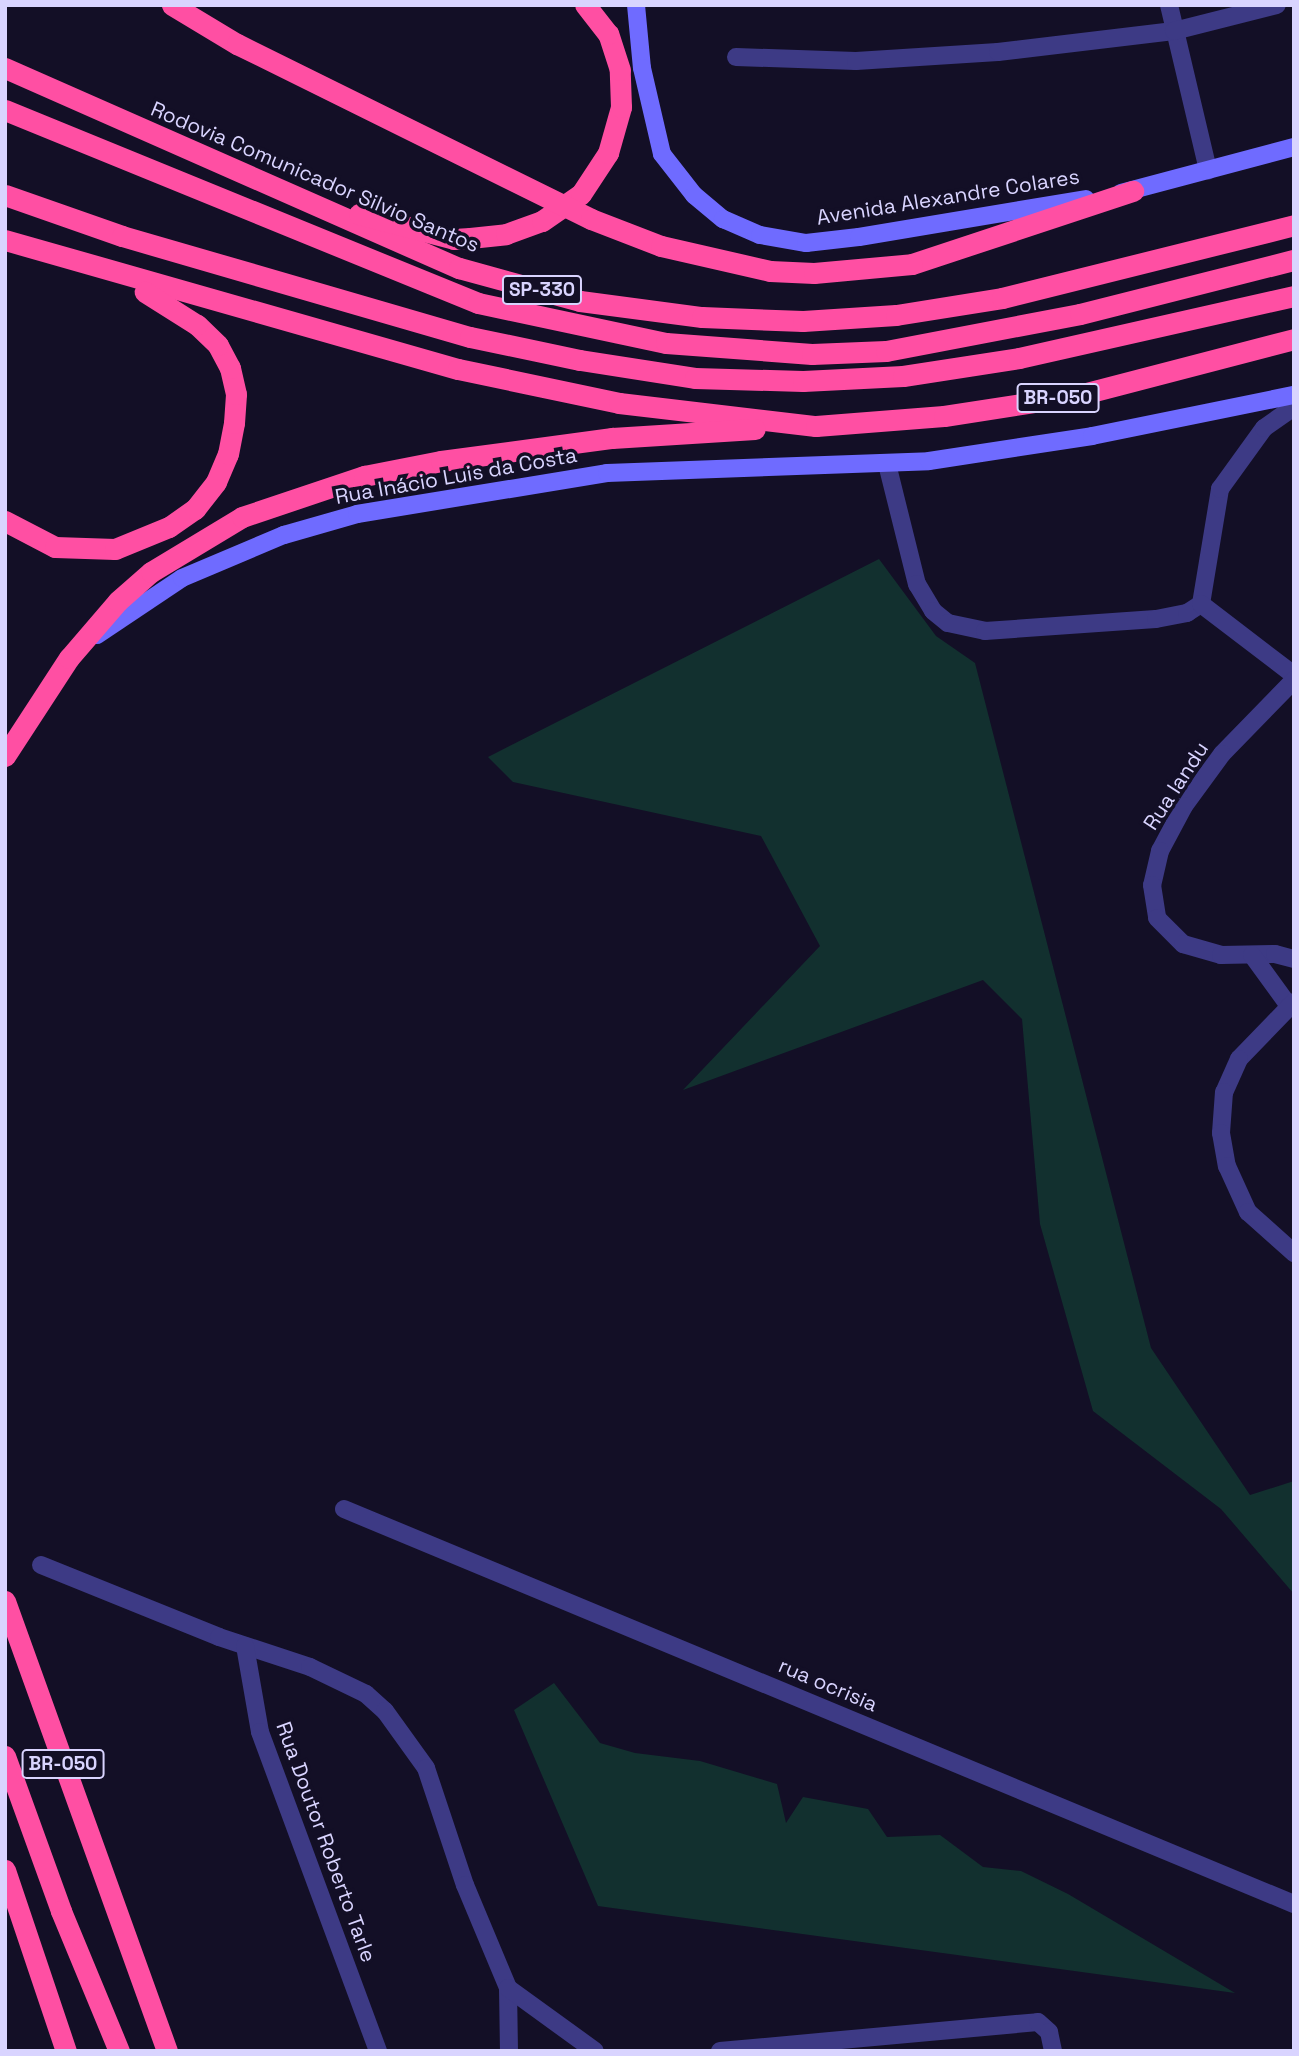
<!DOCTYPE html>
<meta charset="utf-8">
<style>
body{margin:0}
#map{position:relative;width:1299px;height:2056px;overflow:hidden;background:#130f26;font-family:"Space Grotesk",sans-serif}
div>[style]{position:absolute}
.green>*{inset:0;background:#12302f}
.street>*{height:18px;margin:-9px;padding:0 9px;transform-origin:9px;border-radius:9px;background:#3d3a85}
.secondary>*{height:18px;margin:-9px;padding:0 9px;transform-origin:9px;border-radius:9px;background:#6f6bff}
.highway>*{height:21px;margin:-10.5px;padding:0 10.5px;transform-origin:10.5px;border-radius:10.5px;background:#ff4fa3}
.highway-bridge>*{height:21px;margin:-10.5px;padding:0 10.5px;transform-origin:10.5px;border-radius:10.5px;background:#ff4fa3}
span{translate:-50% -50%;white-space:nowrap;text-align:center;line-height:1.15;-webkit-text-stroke:7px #130f26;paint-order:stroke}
.shield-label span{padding:2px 5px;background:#130f26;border:2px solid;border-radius:5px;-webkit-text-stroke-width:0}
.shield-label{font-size:19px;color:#d9d4ff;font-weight:700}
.street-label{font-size:21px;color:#d9d4ff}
.frame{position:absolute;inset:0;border:7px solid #d9d4ff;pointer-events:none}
</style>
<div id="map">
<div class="green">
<div style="clip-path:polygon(879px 559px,936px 636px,975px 663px,1151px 1348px,1250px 1495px,1294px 1481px,1294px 1594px,1221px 1509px,1093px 1411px,1040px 1224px,1022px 1019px,983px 980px,683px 1090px,820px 946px,761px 836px,513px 782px,488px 757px)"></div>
<div style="clip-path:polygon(554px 1683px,600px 1743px,635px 1753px,700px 1761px,777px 1784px,786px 1823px,803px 1797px,868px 1809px,887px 1837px,940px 1835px,983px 1867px,1021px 1871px,1068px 1894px,1235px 1993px,598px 1906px,514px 1710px)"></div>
</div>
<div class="street">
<div style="left:1169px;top:5px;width:170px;rotate:76.7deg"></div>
<div style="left:736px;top:57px;width:120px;rotate:1.9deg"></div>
<div style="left:856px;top:61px;width:142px;rotate:-3.6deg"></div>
<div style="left:998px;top:52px;width:177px;rotate:-6.8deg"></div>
<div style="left:1174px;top:31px;width:106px;rotate:-14.2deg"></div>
<div style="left:887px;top:464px;width:124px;rotate:76deg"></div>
<div style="left:917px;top:584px;width:31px;rotate:59deg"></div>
<div style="left:933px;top:611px;width:19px;rotate:39deg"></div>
<div style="left:948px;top:623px;width:38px;rotate:12deg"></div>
<div style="left:985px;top:631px;width:171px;rotate:-4deg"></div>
<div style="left:1156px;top:619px;width:32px;rotate:-11deg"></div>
<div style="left:1187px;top:613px;width:17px;rotate:-33deg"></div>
<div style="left:1201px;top:604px;width:117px;rotate:-80.6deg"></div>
<div style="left:1220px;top:489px;width:75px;rotate:-54.2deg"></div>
<div style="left:1264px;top:428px;width:37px;rotate:-35deg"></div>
<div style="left:1201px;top:604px;width:117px;rotate:37.4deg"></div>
<div style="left:1294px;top:680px;width:103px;rotate:134.2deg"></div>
<div style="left:1222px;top:754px;width:64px;rotate:126.2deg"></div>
<div style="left:1184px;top:806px;width:51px;rotate:118.1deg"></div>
<div style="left:1160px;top:851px;width:35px;rotate:103deg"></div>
<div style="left:1152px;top:885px;width:33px;rotate:81deg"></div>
<div style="left:1157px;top:918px;width:37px;rotate:45deg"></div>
<div style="left:1183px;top:944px;width:40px;rotate:16deg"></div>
<div style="left:1221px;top:955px;width:54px;rotate:-1.1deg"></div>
<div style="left:1275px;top:954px;width:20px;rotate:15deg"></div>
<div style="left:1252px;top:955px;width:63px;rotate:54deg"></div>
<div style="left:1289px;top:1006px;width:5px"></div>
<div style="left:1294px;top:1002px;width:79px;rotate:134deg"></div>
<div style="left:1239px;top:1059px;width:36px;rotate:114deg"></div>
<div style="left:1224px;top:1092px;width:41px;rotate:94.2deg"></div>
<div style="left:1221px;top:1133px;width:34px;rotate:80deg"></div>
<div style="left:1227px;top:1166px;width:51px;rotate:65.5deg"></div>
<div style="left:1248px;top:1212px;width:62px;rotate:41.7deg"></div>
<div style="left:344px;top:1509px;width:1029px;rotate:22.58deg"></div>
<div style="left:41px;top:1565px;width:192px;rotate:22deg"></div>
<div style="left:219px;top:1637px;width:96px;rotate:18.2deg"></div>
<div style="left:310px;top:1667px;width:62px;rotate:25.7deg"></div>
<div style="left:366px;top:1694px;width:25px;rotate:42deg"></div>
<div style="left:385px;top:1711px;width:70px;rotate:54.3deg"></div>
<div style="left:426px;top:1768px;width:123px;rotate:71.6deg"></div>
<div style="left:465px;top:1885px;width:112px;rotate:67.3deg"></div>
<div style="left:508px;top:1988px;width:63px;rotate:89.1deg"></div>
<div style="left:245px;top:1646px;width:87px;rotate:80.1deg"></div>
<div style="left:260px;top:1732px;width:340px;rotate:69.7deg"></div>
<div style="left:508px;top:1988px;width:107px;rotate:35.9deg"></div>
<div style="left:720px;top:2051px;width:319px;rotate:-5.2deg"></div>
<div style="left:1038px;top:2022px;width:15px;rotate:42deg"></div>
<div style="left:1049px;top:2032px;width:19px;rotate:78deg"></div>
</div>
<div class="secondary">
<div style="left:636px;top:5px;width:63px;rotate:84.6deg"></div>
<div style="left:642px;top:68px;width:88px;rotate:76.9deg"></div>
<div style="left:662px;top:154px;width:52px;rotate:52deg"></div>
<div style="left:694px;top:195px;width:38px;rotate:40deg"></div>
<div style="left:723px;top:219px;width:40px;rotate:23.4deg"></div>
<div style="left:760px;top:235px;width:47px;rotate:9.9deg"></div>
<div style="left:806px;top:243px;width:53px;rotate:-6.5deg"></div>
<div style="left:859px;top:237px;width:230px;rotate:-9.5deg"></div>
<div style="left:1121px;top:193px;width:179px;rotate:-14.9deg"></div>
<div style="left:97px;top:635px;width:102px;rotate:-33.8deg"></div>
<div style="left:182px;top:578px;width:111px;rotate:-22.9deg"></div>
<div style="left:284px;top:535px;width:76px;rotate:-16deg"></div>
<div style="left:357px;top:514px;width:253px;rotate:-9.3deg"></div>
<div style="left:607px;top:473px;width:322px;rotate:-2.1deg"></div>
<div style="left:929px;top:461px;width:165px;rotate:-8.7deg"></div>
<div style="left:1092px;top:436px;width:206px;rotate:-11.5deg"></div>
</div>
<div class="highway">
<div style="left:5px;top:68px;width:496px;rotate:23.8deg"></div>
<div style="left:459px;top:268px;width:125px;rotate:15.3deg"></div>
<div style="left:580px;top:301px;width:123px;rotate:7.5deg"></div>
<div style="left:702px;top:317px;width:101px;rotate:2.3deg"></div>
<div style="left:803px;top:321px;width:93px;rotate:-3.7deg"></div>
<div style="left:896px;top:315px;width:107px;rotate:-9.1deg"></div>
<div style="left:1002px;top:298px;width:301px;rotate:-14deg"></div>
<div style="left:5px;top:110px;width:511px;rotate:22.2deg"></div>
<div style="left:478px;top:303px;width:192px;rotate:12deg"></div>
<div style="left:666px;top:343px;width:146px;rotate:4.3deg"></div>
<div style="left:812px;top:354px;width:74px;rotate:-2.3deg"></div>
<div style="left:886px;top:351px;width:197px;rotate:-10.8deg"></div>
<div style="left:1080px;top:314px;width:221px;rotate:-14.2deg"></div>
<div style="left:5px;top:195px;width:124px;rotate:19.3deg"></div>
<div style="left:122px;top:236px;width:362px;rotate:16.2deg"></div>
<div style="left:470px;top:337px;width:112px;rotate:11.8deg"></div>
<div style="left:580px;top:360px;width:116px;rotate:8.9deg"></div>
<div style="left:695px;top:378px;width:108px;rotate:1.6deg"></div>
<div style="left:803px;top:381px;width:100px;rotate:-2.9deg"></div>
<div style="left:903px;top:376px;width:117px;rotate:-8.8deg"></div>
<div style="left:1019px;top:358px;width:282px;rotate:-12.7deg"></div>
<div style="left:359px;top:214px;width:98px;rotate:14.7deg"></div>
<div style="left:454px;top:239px;width:16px;rotate:-4deg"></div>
<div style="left:470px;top:238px;width:36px;rotate:-6deg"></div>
<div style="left:506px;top:234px;width:38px;rotate:-20deg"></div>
<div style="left:542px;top:221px;width:47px;rotate:-34.7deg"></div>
<div style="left:581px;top:194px;width:49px;rotate:-56.6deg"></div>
<div style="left:608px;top:153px;width:48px;rotate:-74.2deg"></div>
<div style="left:621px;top:107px;width:37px;rotate:-92deg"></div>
<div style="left:620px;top:70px;width:38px;rotate:-108deg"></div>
<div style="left:608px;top:34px;width:37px;rotate:-128deg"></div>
<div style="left:5px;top:240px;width:471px;rotate:15.9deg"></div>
<div style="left:458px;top:369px;width:165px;rotate:11.9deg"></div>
<div style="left:619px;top:403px;width:198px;rotate:6.7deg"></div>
<div style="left:816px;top:426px;width:128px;rotate:-4.5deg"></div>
<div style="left:944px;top:416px;width:137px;rotate:-8.8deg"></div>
<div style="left:1079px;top:395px;width:222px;rotate:-14.6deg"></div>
<div style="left:912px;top:264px;width:233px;rotate:-18.3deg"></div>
<div style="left:5px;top:521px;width:56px;rotate:27.5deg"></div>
<div style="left:55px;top:547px;width:60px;rotate:1.9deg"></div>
<div style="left:115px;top:549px;width:58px;rotate:-22.2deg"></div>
<div style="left:169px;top:527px;width:32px;rotate:-35deg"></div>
<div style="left:195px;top:509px;width:34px;rotate:-52deg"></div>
<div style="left:216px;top:482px;width:30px;rotate:-67deg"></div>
<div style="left:228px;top:454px;width:32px;rotate:-79deg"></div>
<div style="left:234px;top:423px;width:29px;rotate:-86deg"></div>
<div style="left:236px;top:394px;width:27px;rotate:-103deg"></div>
<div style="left:230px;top:368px;width:26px;rotate:-118deg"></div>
<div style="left:218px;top:345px;width:29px;rotate:-136deg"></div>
<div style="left:197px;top:325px;width:62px;rotate:-147.6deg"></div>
<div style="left:5px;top:756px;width:117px;rotate:-56.9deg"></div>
<div style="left:69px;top:658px;width:75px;rotate:-49.3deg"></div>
<div style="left:118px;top:601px;width:44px;rotate:-41.3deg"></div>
<div style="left:151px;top:572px;width:106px;rotate:-31.1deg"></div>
<div style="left:242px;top:517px;width:129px;rotate:-18.6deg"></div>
<div style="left:364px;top:476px;width:78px;rotate:-11deg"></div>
<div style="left:441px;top:461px;width:173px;rotate:-7.7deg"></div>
<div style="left:612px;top:438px;width:143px;rotate:-3.6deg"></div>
<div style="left:5px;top:1601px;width:478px;rotate:70.2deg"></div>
<div style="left:5px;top:1756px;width:165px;rotate:70.1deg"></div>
<div style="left:61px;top:1911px;width:152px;rotate:67.5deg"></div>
<div style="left:5px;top:1870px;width:191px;rotate:71.4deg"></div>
</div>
<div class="highway-bridge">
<div style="left:172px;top:5px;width:76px;rotate:31deg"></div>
<div style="left:237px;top:44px;width:395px;rotate:26.3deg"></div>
<div style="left:591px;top:219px;width:75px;rotate:21.1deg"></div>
<div style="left:661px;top:246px;width:112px;rotate:12.9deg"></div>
<div style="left:770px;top:271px;width:44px;rotate:2.6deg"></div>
<div style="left:814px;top:273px;width:98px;rotate:-5.2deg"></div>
</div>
<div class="shield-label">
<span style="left:542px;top:290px">SP-330</span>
<span style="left:1058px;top:398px">BR-050</span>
<span style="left:63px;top:1764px">BR-050</span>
</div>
<div class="street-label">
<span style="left:315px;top:177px;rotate:23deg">Rodovia Comunicador Silvio Santos</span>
<span style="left:948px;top:197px;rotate:-9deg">Avenida Alexandre Colares</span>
<span style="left:456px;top:476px;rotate:-10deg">Rua Inácio Luis da Costa</span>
<span style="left:1176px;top:786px;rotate:-57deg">Rua Iandu</span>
<span style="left:828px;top:1685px;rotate:23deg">rua ocrisia</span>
<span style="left:326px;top:1842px;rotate:70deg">Rua Doutor Roberto Tarle</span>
</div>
<div class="frame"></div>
</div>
